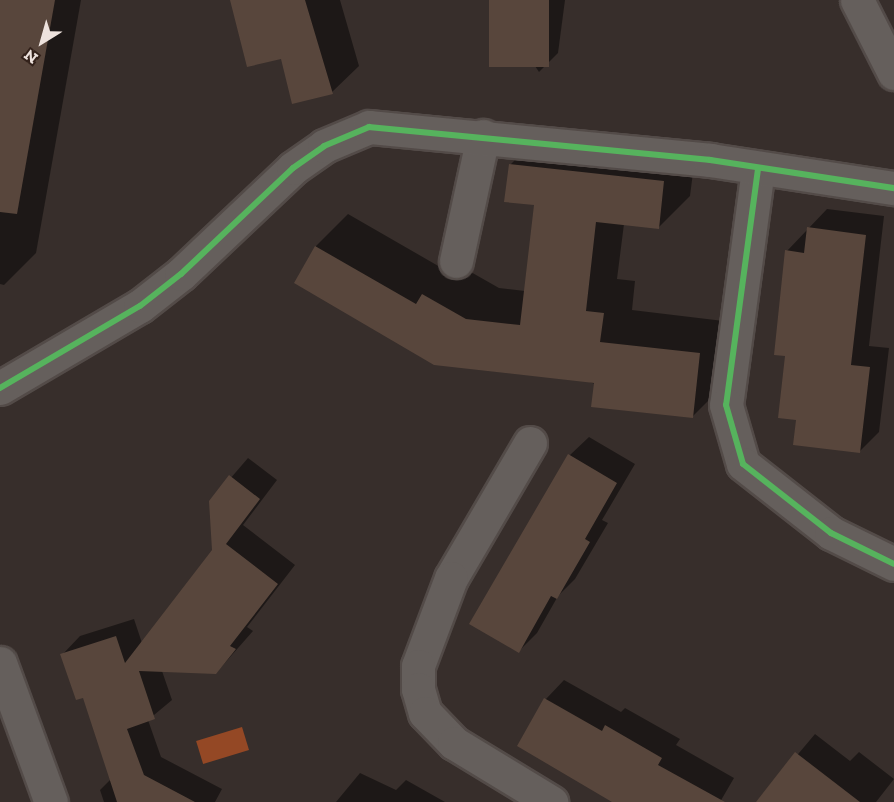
<!DOCTYPE html>
<style>
body{margin:0}
#map{position:relative;width:894px;height:802px;overflow:hidden;background:#372e2b;font-family:"Zilla Slab",serif}
div>[style]{position:absolute}
.water>*{inset:0;background:#944825;transform-origin:0 0}
.shadow>*{inset:0;background:#0007}
.building>*{inset:0;background:#58463c;transform-origin:0 0}
.roads{filter:drop-shadow(2px 0 #534b48) drop-shadow(-2px 0 #534b48) drop-shadow(0 2px #534b48) drop-shadow(0 -2px #534b48)}
.minor>*{height:33px;margin:-16.5px;padding:0 16.5px;transform-origin:16.5px;border-radius:16.5px;background:#655f5c}
.cycleway>*{height:6px;margin:-3px;padding:0 3px;transform-origin:3px;border-radius:3px;background:#56b35d}
span{translate:-50% -50%;white-space:nowrap;text-align:center;line-height:1.15;-webkit-text-stroke:6px #33221b;paint-order:stroke}
.north{position:absolute;left:12px;top:12px;width:60px;height:60px;-webkit-text-stroke:4px #33221b;paint-order:stroke;rotate:217deg;font-size:16px;font-weight:700;line-height:24px;text-align:center;color:#ede2dd}
.north::after{content:'';display:block;margin:auto;width:21px;height:27px;background:#ede2dd;clip-path:polygon(50% 0,100% 100%,50% 72%,0 100%)}
</style>
<div id="map">
<div class="water">
<div style="left:242px;top:727px;width:24px;height:48px;rotate:73deg"></div>
</div>
<div class="shadow">
<div style="clip-path:polygon(0 0,81px 0,36px 253px,4px 285px,0 284px)"></div>
<div style="clip-path:polygon(231px 0,340px 0,359px 66px,332px 92px,293px 102px,282px 57px)"></div>
<div style="clip-path:polygon(491px 0,565px 0,558px 53px,539px 72px)"></div>
<div style="clip-path:polygon(542px 133px,696px 149px,690px 196px,658px 228px,624px 224px,617px 279px,635px 281px,632px 310px,732px 322px,724px 385px,692px 417px,296px 282px,316px 246px,348px 214px,447px 271px,455px 263px,499px 288px,525px 291px,535px 204px,510px 165px)"></div>
<div style="clip-path:polygon(827px 209px,884px 216px,869px 346px,889px 348px,879px 432px,860px 451px,798px 419px,786px 355px,787px 251px)"></div>
<div style="clip-path:polygon(589px 437px,635px 464px,602px 520px,608px 523px,575px 579px,558px 596px,537px 633px,518px 652px,570px 455px)"></div>
<div style="clip-path:polygon(248px 458px,277px 480px,243px 525px,295px 565px,247px 627px,253px 631px,216px 673px,162px 671px,172px 700px,148px 720px,161px 757px,222px 789px,215px 802px,104px 802px,100px 790px,111px 779px,84px 696px,62px 655px,80px 636px,134px 619px,142px 643px,213px 550px,211px 501px)"></div>
<div style="clip-path:polygon(564px 680px,621px 712px,625px 708px,680px 739px,676px 745px,734px 778px,720px 802px,614px 802px,519px 746px,546px 699px)"></div>
<div style="clip-path:polygon(815px 734px,850px 761px,859px 752px,894px 779px,876px 802px,781px 802px,767px 791px)"></div>
<div style="clip-path:polygon(360px 773px,396px 790px,406px 780px,445px 802px,336px 802px)"></div>
</div>
<div class="building">
<div style="clip-path:polygon(0 0,55px 0,17px 214px,0 212px)"></div>
<div style="clip-path:polygon(230px 0,305px 0,333px 94px,292px 104px,281px 59px,247px 67px)"></div>
<div style="left:489px;top:0;width:60px;height:67px"></div>
<div style="clip-path:polygon(509px 164px,664px 181px,659px 229px,596px 222px,586px 311px,604px 313px,600px 342px,700px 353px,693px 418px,591px 407px,594px 383px,434px 365px,294px 283px,315px 246px,416px 304px,422px 294px,466px 319px,520px 325px,534px 205px,504px 202px)"></div>
<div style="clip-path:polygon(807px 227px,866px 235px,851px 365px,870px 367px,860px 453px,793px 445px,796px 420px,778px 418px,785px 356px,774px 355px,785px 250px,804px 253px)"></div>
<div style="clip-path:polygon(568px 454px,617px 483px,585px 539px,590px 542px,557px 599px,551px 596px,519px 653px,469px 624px)"></div>
<div style="clip-path:polygon(229px 475px,260px 499px,226px 544px,278px 584px,230px 646px,236px 649px,216px 674px,139px 671px,155px 719px,127px 729px,144px 775px,195px 802px,117px 802px,83px 698px,76px 700px,60px 654px,116px 636px,125px 663px,212px 550px,209px 501px)"></div>
<div style="clip-path:polygon(544px 698px,602px 731px,605px 725px,662px 758px,658px 765px,725px 802px,612px 802px,517px 746px)"></div>
<div style="clip-path:polygon(795px 752px,860px 802px,756px 802px)"></div>
</div>
<div class="roads">
<div class="minor">
<div style="left:857px;top:0;width:82px;rotate:63.1deg"></div>
<div style="left:758px;top:169px;width:238px;rotate:97.7deg"></div>
<div style="left:726px;top:405px;width:61px;rotate:73.9deg"></div>
<div style="left:743px;top:464px;width:112px;rotate:38.1deg"></div>
<div style="left:831px;top:533px;width:70px;rotate:26.2deg"></div>
<div style="left:456px;top:261px;width:128px;rotate:-77.8deg"></div>
<div style="left:0;top:388px;width:162px;rotate:-30.4deg"></div>
<div style="left:140px;top:306px;width:52px;rotate:-38deg"></div>
<div style="left:181px;top:274px;width:154px;rotate:-43.4deg"></div>
<div style="left:293px;top:168px;width:38px;rotate:-35deg"></div>
<div style="left:324px;top:146px;width:49px;rotate:-22.9deg"></div>
<div style="left:369px;top:127px;width:343px;rotate:5.5deg"></div>
<div style="left:710px;top:160px;width:186px;rotate:8.7deg"></div>
<div style="left:530px;top:443px;width:156px;rotate:120.3deg"></div>
<div style="left:451px;top:578px;width:94px;rotate:110.6deg"></div>
<div style="left:418px;top:666px;width:23px;rotate:90deg"></div>
<div style="left:418px;top:689px;width:25px;rotate:74deg"></div>
<div style="left:425px;top:713px;width:42px;rotate:46deg"></div>
<div style="left:454px;top:743px;width:114px;rotate:31.3deg"></div>
<div style="left:0;top:663px;width:148px;rotate:69.9deg"></div>
</div>
</div>
<div class="cycleway">
<div style="left:758px;top:169px;width:238px;rotate:97.7deg"></div>
<div style="left:726px;top:405px;width:61px;rotate:73.9deg"></div>
<div style="left:743px;top:464px;width:112px;rotate:38.1deg"></div>
<div style="left:831px;top:533px;width:70px;rotate:26.2deg"></div>
<div style="left:0;top:388px;width:162px;rotate:-30.4deg"></div>
<div style="left:140px;top:306px;width:52px;rotate:-38deg"></div>
<div style="left:181px;top:274px;width:154px;rotate:-43.4deg"></div>
<div style="left:293px;top:168px;width:38px;rotate:-35deg"></div>
<div style="left:324px;top:146px;width:49px;rotate:-22.9deg"></div>
<div style="left:369px;top:127px;width:343px;rotate:5.5deg"></div>
<div style="left:710px;top:160px;width:186px;rotate:8.7deg"></div>
</div>
<div class="north">N</div>
</div>
